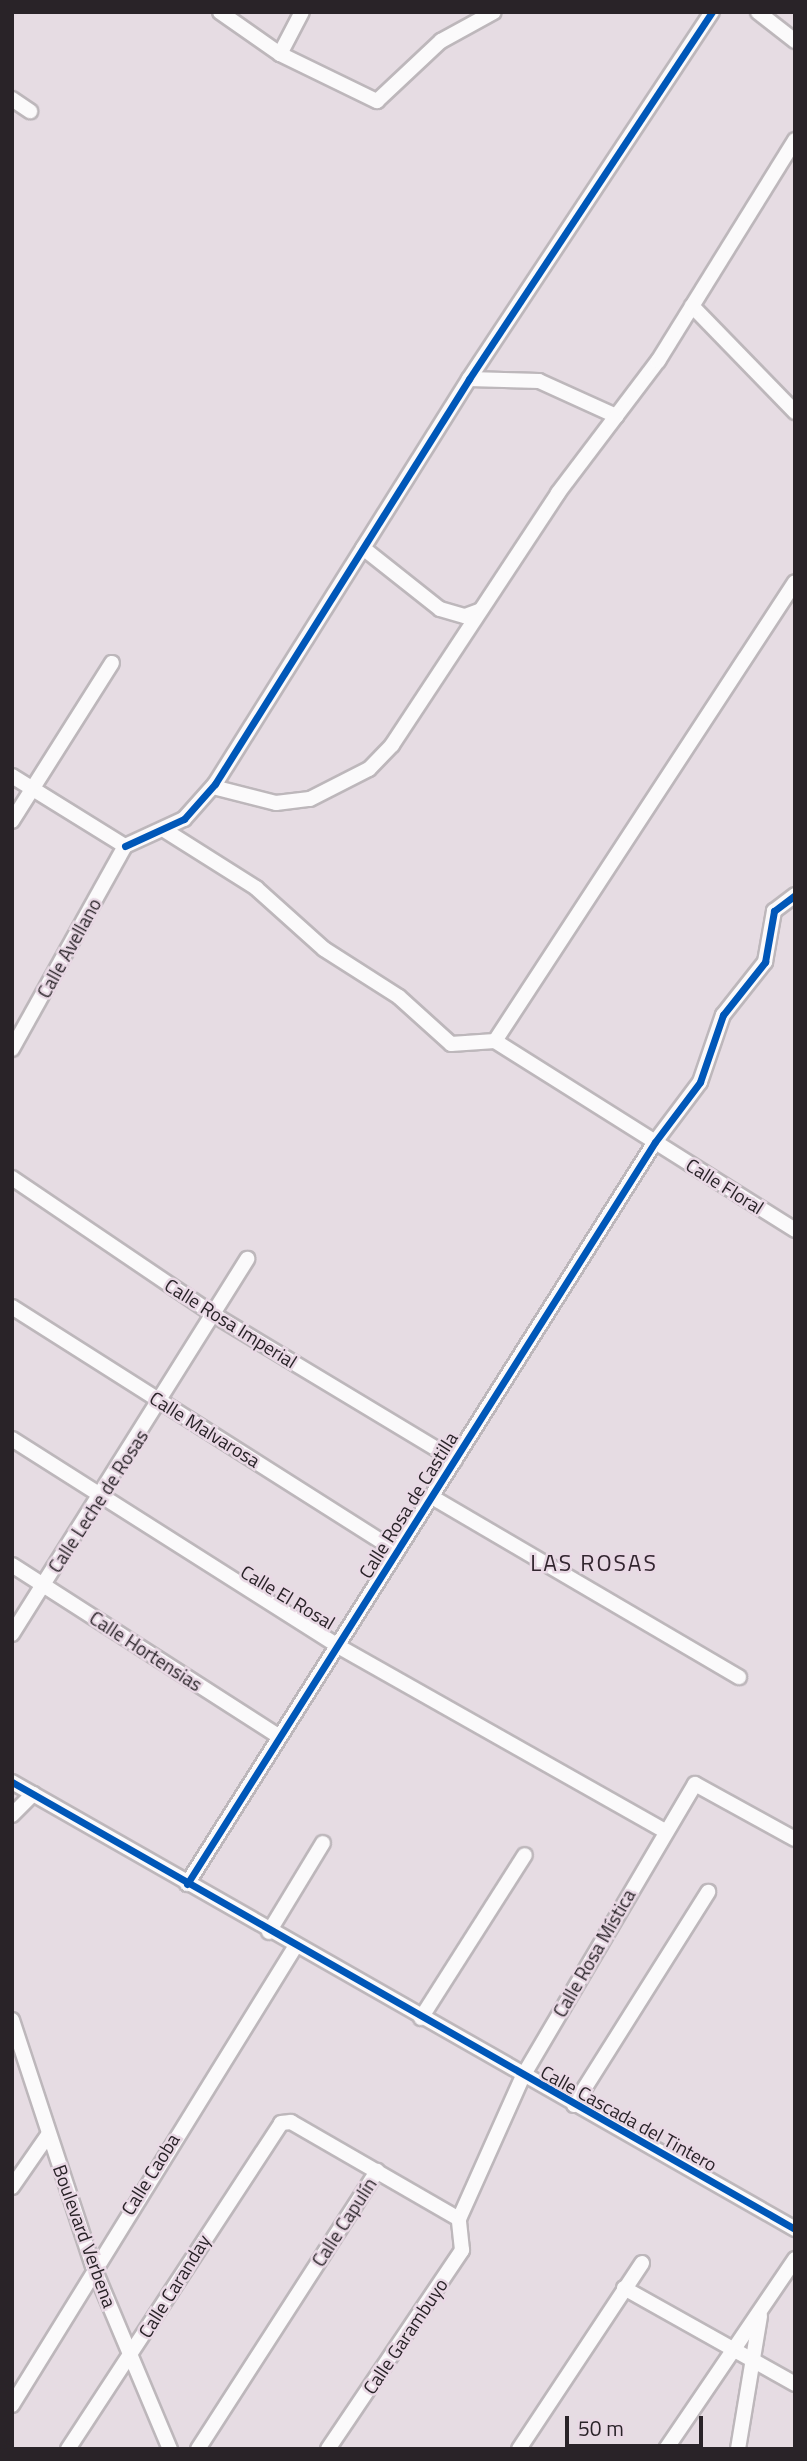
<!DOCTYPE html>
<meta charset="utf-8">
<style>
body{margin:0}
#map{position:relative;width:807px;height:2461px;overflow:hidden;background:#e6dce3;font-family:"Titillium Web",sans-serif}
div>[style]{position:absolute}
.roads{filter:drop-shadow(2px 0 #bdb7bb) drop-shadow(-2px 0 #bdb7bb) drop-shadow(0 2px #bdb7bb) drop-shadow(0 -2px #bdb7bb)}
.minor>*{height:14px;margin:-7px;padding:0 7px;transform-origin:7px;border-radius:7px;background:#fbfafb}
.cycleway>*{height:7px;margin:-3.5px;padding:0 3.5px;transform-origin:3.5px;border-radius:3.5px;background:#0057b8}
span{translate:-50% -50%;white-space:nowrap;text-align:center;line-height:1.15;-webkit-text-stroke:5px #e9d9e5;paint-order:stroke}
.street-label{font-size:19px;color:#292328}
.quarter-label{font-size:23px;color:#32262f;letter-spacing:2px}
.frame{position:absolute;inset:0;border:14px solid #292328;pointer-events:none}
.scale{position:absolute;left:565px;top:2416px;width:138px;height:32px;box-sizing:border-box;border:4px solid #292328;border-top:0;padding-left:9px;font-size:21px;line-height:24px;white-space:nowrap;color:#292328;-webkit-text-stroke:5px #e9d9e5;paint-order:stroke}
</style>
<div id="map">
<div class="roads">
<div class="minor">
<div style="left:220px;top:12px;width:73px;rotate:35deg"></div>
<div style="left:280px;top:54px;width:108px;rotate:25.9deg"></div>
<div style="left:377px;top:101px;width:88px;rotate:-43.2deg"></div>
<div style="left:441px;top:41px;width:60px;rotate:-28.7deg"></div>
<div style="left:758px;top:12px;width:47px;rotate:38.1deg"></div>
<div style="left:280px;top:54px;width:47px;rotate:-62.4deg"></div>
<div style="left:12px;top:99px;width:22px;rotate:34deg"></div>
<div style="left:692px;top:306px;width:148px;rotate:45.8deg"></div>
<div style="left:469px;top:379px;width:70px;rotate:1.6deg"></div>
<div style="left:539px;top:381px;width:85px;rotate:24.4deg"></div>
<div style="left:363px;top:548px;width:98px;rotate:38.4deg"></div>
<div style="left:440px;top:609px;width:26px;rotate:16deg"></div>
<div style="left:465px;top:616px;width:15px;rotate:-20deg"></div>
<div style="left:12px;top:776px;width:133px;rotate:31.8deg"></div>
<div style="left:213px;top:787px;width:65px;rotate:14.3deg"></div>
<div style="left:276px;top:803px;width:34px;rotate:-7deg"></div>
<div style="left:310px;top:799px;width:66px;rotate:-27deg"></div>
<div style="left:369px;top:769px;width:33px;rotate:-46deg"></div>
<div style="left:392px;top:745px;width:302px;rotate:-56.6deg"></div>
<div style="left:558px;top:493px;width:166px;rotate:-52.9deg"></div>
<div style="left:658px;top:361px;width:260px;rotate:-58.2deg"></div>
<div style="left:12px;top:821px;width:187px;rotate:-57.7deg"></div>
<div style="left:166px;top:831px;width:107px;rotate:32.3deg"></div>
<div style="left:256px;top:888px;width:91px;rotate:41.9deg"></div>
<div style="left:324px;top:949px;width:89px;rotate:32.6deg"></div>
<div style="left:399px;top:997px;width:70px;rotate:42.1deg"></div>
<div style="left:451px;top:1044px;width:44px;rotate:-3.9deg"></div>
<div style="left:495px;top:1041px;width:355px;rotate:32.2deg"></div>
<div style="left:125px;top:846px;width:65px;rotate:-24.6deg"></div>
<div style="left:184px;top:819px;width:47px;rotate:-48.5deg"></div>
<div style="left:215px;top:784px;width:478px;rotate:-57.9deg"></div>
<div style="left:469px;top:379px;width:440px;rotate:-56.5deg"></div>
<div style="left:495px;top:1041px;width:548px;rotate:-56.83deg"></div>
<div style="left:12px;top:1049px;width:232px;rotate:-60.9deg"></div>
<div style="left:12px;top:1178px;width:246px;rotate:34.1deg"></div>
<div style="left:216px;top:1316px;width:279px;rotate:31.1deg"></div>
<div style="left:12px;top:1307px;width:456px;rotate:32.4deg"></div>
<div style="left:12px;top:1439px;width:386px;rotate:32.4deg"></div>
<div style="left:338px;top:1646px;width:376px;rotate:29.5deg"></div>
<div style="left:432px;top:1497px;width:356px;rotate:30.4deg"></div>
<div style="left:12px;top:1565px;width:318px;rotate:32.7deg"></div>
<div style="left:12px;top:1634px;width:443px;rotate:-57.9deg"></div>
<div style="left:12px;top:1782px;width:902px;rotate:29.72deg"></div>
<div style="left:12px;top:1815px;width:30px;rotate:-45deg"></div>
<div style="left:187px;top:1884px;width:877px;rotate:-57.76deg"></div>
<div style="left:655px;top:1142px;width:75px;rotate:-53.1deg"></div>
<div style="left:700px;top:1082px;width:71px;rotate:-71.1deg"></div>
<div style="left:723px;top:1015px;width:68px;rotate:-51.6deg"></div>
<div style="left:765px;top:962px;width:52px;rotate:-80deg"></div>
<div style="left:774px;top:911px;width:26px;rotate:-37deg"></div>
<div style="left:269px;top:1932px;width:104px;rotate:-58.8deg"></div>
<div style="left:421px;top:2018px;width:193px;rotate:-57.5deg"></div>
<div style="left:12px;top:2020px;width:259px;rotate:71.8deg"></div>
<div style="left:93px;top:2266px;width:199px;rotate:67.2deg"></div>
<div style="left:574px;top:2105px;width:252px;rotate:-57.8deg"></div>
<div style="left:12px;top:2187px;width:63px;rotate:-55.3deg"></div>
<div style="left:459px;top:2219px;width:157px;rotate:-65.9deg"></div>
<div style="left:523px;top:2076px;width:339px;rotate:-59.5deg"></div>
<div style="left:695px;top:1784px;width:114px;rotate:28.8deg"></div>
<div style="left:624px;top:2288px;width:196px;rotate:29.3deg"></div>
<div style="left:12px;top:2405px;width:538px;rotate:-58.29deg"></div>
<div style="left:68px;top:2449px;width:389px;rotate:-56.8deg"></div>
<div style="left:281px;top:2123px;width:10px;rotate:-6deg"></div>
<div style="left:291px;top:2122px;width:194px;rotate:30deg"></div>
<div style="left:198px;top:2449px;width:331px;rotate:-57.2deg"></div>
<div style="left:328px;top:2449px;width:240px;rotate:-56deg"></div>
<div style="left:462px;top:2250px;width:31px;rotate:-96deg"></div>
<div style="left:519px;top:2449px;width:223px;rotate:-56.5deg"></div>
<div style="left:666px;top:2449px;width:230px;rotate:-55.8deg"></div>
<div style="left:738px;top:2449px;width:135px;rotate:-80.6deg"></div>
</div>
</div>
<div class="cycleway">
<div style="left:125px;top:846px;width:65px;rotate:-24.6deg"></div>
<div style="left:184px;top:819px;width:47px;rotate:-48.5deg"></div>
<div style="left:215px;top:784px;width:478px;rotate:-57.9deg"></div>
<div style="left:469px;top:379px;width:440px;rotate:-56.5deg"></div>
<div style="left:12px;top:1782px;width:902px;rotate:29.72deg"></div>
<div style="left:187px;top:1884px;width:877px;rotate:-57.76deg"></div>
<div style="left:655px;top:1142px;width:75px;rotate:-53.1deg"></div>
<div style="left:700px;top:1082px;width:71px;rotate:-71.1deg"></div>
<div style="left:723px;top:1015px;width:68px;rotate:-51.6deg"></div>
<div style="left:765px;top:962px;width:52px;rotate:-80deg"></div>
<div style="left:774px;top:911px;width:26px;rotate:-37deg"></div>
</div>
<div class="street-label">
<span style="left:69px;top:948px;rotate:-61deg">Calle Avellano</span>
<span style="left:725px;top:1186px;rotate:32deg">Calle Floral</span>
<span style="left:231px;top:1323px;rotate:32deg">Calle Rosa Imperial</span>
<span style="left:205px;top:1429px;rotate:32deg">Calle Malvarosa</span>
<span style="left:98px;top:1501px;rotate:-57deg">Calle Leche de Rosas</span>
<span style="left:408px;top:1505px;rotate:-58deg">Calle Rosa de Castilla</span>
<span style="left:288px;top:1597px;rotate:31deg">Calle El Rosal</span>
<span style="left:146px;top:1651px;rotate:33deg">Calle Hortensias</span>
<span style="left:594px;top:1953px;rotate:-60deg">Calle Rosa Mística</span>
<span style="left:629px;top:2118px;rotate:29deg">Calle Cascada del Tintero</span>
<span style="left:150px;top:2174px;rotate:-58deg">Calle Caoba</span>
<span style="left:344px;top:2222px;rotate:-57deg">Calle Capulín</span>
<span style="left:85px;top:2236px;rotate:70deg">Boulevard Verbena</span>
<span style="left:174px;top:2286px;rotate:-58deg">Calle Caranday</span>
<span style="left:405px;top:2336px;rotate:-56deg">Calle Garambuyo</span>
</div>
<div class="quarter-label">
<span style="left:594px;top:1563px">LAS ROSAS</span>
</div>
<div class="frame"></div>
<div class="scale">50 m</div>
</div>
